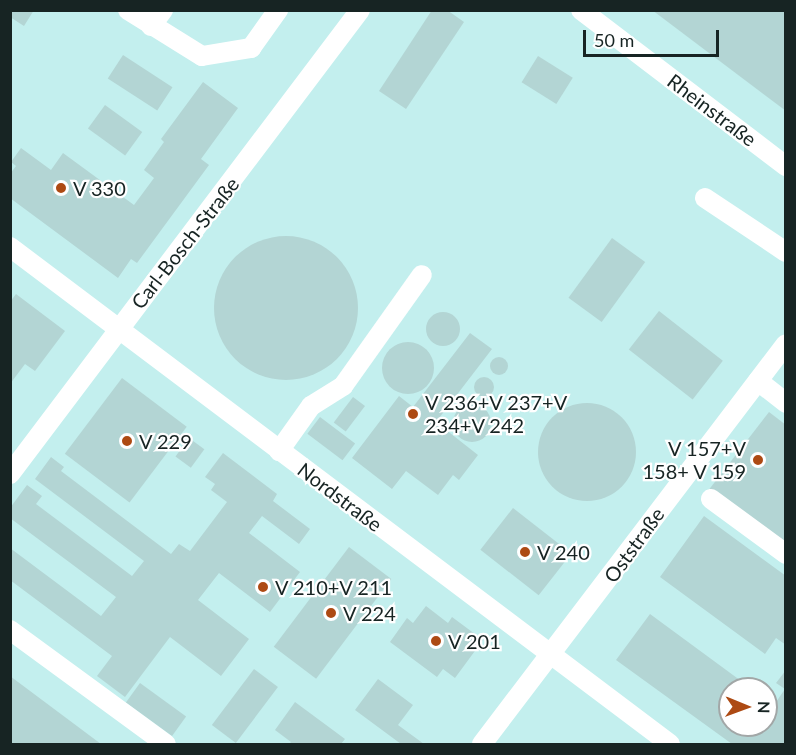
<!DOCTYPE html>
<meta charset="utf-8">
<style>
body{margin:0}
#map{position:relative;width:796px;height:755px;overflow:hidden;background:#d7f9f8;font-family:Lato,sans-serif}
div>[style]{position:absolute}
.built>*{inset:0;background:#c3efee}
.building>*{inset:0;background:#b3d5d4;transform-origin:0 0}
.round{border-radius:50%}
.minor>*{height:20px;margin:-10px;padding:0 10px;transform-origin:10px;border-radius:10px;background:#fff}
.dots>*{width:16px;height:16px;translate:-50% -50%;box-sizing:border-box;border:3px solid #fff;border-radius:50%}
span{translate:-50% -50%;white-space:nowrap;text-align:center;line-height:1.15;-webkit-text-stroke:4.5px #fff;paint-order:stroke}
.street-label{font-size:20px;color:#172423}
.poi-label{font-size:20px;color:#172423}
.left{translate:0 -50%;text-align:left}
.right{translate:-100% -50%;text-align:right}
.frame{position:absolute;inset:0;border:12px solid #172423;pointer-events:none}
.north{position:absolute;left:718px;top:677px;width:60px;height:60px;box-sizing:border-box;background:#fff;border:2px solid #a2a7a7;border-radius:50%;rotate:91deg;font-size:16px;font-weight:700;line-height:24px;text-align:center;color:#172423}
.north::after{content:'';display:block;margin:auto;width:21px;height:27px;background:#ad4a13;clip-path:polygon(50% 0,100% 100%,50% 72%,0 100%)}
.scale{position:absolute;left:583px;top:30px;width:136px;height:27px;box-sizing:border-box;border:3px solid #172423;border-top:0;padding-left:8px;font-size:18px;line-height:21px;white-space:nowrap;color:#172423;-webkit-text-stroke:4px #fff;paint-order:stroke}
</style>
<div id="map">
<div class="built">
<div style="clip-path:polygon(evenodd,10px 11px,785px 11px,785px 744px,11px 744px,10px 11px,730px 689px,766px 689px,766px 725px,730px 725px,730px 689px)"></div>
</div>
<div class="building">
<div style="clip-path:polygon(10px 10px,34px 10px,24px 26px,10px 17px)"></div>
<div style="clip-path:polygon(432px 10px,447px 10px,464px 22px,406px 109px,379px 91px)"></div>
<div style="clip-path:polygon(652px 10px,786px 10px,786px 111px)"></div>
<div style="left:123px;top:55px;width:59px;height:28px;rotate:33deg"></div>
<div style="left:538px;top:56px;width:41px;height:31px;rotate:32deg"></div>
<div style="clip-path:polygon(203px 82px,238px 108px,201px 159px,209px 165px,137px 263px,131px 259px,118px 278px,10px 198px,10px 174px,16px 166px,11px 162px,21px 148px,51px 170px,63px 153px,134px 205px,154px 178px,144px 170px,164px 142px,161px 139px)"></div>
<div style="left:105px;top:105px;width:46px;height:29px;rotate:36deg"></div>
<div class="round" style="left:214px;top:236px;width:144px;height:144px"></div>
<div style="left:612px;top:238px;width:41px;height:74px;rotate:36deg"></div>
<div style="clip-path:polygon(16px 294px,65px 331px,35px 371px,25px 364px,10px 384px,10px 302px)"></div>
<div style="left:659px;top:311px;width:81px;height:49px;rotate:38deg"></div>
<div class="round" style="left:426px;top:312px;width:34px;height:34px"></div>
<div style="clip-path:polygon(470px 333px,492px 349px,436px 422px,478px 455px,459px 480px,453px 475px,438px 495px,406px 471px,392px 489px,352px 458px,399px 396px,413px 407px)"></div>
<div class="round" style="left:382px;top:342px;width:52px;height:52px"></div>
<div class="round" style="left:490px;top:357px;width:18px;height:18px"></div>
<div class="round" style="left:474px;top:377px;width:20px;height:20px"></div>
<div style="left:122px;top:378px;width:81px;height:95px;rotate:37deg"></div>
<div style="left:353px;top:397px;width:15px;height:32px;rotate:37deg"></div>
<div class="round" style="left:538px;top:403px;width:98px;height:98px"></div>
<div class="round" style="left:453px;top:404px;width:38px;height:38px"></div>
<div style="clip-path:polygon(769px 412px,786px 425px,786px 558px,704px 496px)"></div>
<div style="left:320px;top:417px;width:44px;height:21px;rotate:37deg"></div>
<div style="left:189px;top:438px;width:19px;height:23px;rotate:36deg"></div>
<div style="clip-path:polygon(223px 453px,277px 494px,273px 501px,310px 529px,299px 544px,262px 516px,249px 533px,300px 572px,270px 612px,219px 573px,198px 600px,249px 639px,221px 676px,170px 637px,125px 697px,97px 676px,112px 656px,10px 580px,10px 548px,101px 616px,116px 597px,10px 518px,10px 508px,27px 485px,42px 496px,36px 504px,132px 576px,144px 561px,35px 479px,51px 457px,64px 467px,61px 471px,171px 554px,179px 544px,190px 551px,227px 502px,211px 490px,215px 484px,205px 477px)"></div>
<div style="left:513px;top:508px;width:74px;height:53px;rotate:38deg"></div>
<div style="clip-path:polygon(704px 516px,786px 576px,786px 645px,776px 638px,765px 654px,660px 577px)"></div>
<div style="left:349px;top:547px;width:53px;height:125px;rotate:37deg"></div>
<div style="clip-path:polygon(426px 606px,448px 623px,452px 617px,483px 640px,455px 678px,443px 669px,437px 677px,390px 642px,407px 618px,413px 623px)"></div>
<div style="clip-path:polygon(650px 614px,752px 689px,730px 689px,730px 725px,766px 725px,766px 699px,774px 705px,785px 689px,776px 683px,786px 670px,786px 744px,732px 744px,616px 660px)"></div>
<div style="left:254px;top:669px;width:30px;height:70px;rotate:37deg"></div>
<div style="clip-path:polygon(10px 676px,101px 744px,10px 744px)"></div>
<div style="clip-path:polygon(378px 679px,413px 705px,398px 725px,424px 744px,401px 744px,355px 710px)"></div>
<div style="left:140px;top:683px;width:57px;height:24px;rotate:36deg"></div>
<div style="clip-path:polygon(295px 702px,345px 739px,341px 744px,289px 744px,291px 742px,275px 730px)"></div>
</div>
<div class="minor">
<div style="left:128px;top:10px;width:87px;rotate:31.9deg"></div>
<div style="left:202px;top:56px;width:50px;rotate:-9.3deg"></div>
<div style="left:251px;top:48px;width:47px;rotate:-54.6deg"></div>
<div style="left:581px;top:10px;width:258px;rotate:37.3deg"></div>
<div style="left:151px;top:26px;width:20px;rotate:-53deg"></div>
<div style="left:705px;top:198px;width:97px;rotate:33.7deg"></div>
<div style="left:10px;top:247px;width:826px;rotate:36.98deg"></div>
<div style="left:758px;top:381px;width:36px;rotate:38deg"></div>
<div style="left:279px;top:451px;width:55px;rotate:-54.6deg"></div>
<div style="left:311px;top:406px;width:38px;rotate:-32deg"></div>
<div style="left:343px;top:386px;width:136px;rotate:-54.6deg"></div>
<div style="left:10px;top:474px;width:581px;rotate:-52.97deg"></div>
<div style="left:711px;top:499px;width:93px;rotate:36.3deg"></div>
<div style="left:10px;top:630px;width:193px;rotate:36.2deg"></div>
<div style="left:482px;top:744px;width:502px;rotate:-52.77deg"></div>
</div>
<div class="dots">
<div style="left:61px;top:188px;background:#ad4a13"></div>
<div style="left:413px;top:414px;background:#ad4a13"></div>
<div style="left:127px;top:441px;background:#ad4a13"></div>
<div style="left:758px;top:460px;background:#ad4a13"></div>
<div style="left:525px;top:552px;background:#ad4a13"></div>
<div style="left:263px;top:587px;background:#ad4a13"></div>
<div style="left:331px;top:613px;background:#ad4a13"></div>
<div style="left:436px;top:641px;background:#ad4a13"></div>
</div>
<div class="street-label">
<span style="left:712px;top:110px;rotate:37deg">Rheinstraße</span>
<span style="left:185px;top:243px;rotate:-52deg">Carl-Bosch-Straße</span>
<span style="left:340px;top:497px;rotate:37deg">Nordstraße</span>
<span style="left:634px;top:545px;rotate:-54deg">Oststraße</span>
</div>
<div class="poi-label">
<span class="left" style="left:73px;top:188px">V 330</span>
<span class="left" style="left:425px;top:414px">V 236+V 237+V<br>234+V 242</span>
<span class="left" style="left:139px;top:441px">V 229</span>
<span class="right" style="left:746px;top:460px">V 157+V<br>158+ V 159</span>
<span class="left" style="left:537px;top:552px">V 240</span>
<span class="left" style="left:275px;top:587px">V 210+V 211</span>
<span class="left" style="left:343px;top:613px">V 224</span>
<span class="left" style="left:448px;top:641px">V 201</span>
</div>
<div class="frame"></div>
<div class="north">N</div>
<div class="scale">50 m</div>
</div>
